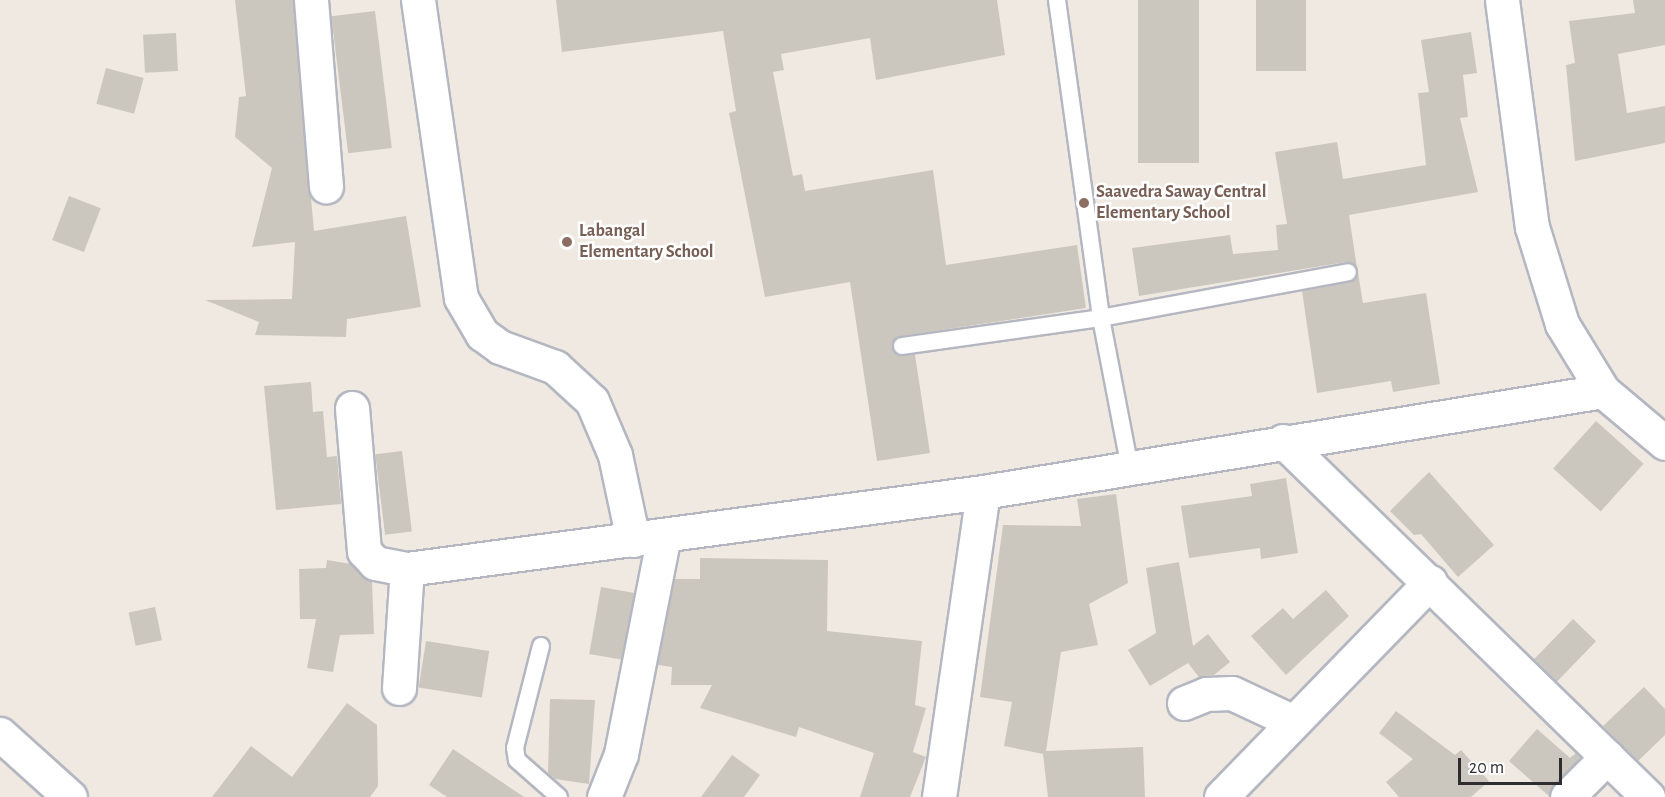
<!DOCTYPE html>
<style>
body{margin:0}
#map{position:relative;width:1665px;height:797px;overflow:hidden;background:#efe9e1;font-family:"Alegreya Sans",sans-serif}
div>[style]{position:absolute}
.building>*{inset:0;background:#cbc7bf;transform-origin:0 0}
.roads{filter:drop-shadow(2px 0 #b4b7c1) drop-shadow(-2px 0 #b4b7c1) drop-shadow(0 2px #b4b7c1) drop-shadow(0 -2px #b4b7c1)}
.service>*{height:16px;margin:-8px;padding:0 8px;transform-origin:8px;border-radius:8px;background:#fff}
.minor>*{height:33px;margin:-16.5px;padding:0 16.5px;transform-origin:16.5px;border-radius:16.5px;background:#fff}
.secondary>*{height:33px;margin:-16.5px;padding:0 16.5px;transform-origin:16.5px;border-radius:16.5px;background:#fff}
.dots>*{width:16px;height:16px;translate:-50% -50%;box-sizing:border-box;border:3px solid #fff;border-radius:50%}
span{translate:-50% -50%;white-space:nowrap;text-align:center;line-height:1.15;-webkit-text-stroke:5px #fff;paint-order:stroke}
.education-label{font-size:18px;color:#785e54;font-weight:700}
.left{translate:0 -50%;text-align:left}
.scale{position:absolute;left:1458px;top:758px;width:104px;height:27px;box-sizing:border-box;border:3px solid #2e2e2e;border-top:0;padding-left:8px;font-size:18px;line-height:21px;white-space:nowrap;color:#2e2e2e;-webkit-text-stroke:4px #fff;paint-order:stroke}
</style>
<div id="map">
<div class="building">
<div style="clip-path:polygon(235px 0,293px 0,314px 231px,406px 216px,421px 307px,347px 319px,346px 337px,255px 335px,259px 322px,205px 300px,292px 299px,295px 242px,252px 247px,272px 168px,235px 137px,239px 97px,246px 96px)"></div>
<div style="clip-path:polygon(556px 0,997px 0,1005px 55px,876px 80px,870px 38px,781px 54px,784px 70px,773px 72px,793px 176px,802px 174px,805px 191px,933px 170px,946px 265px,1077px 245px,1086px 308px,896px 337px,894px 353px,915px 355px,930px 453px,877px 461px,850px 282px,765px 297px,729px 113px,736px 111px,723px 31px,562px 52px)"></div>
<div style="left:1138px;top:0;width:61px;height:163px"></div>
<div style="left:1256px;top:0;width:50px;height:71px"></div>
<div style="clip-path:polygon(1633px 0,1665px 0,1665px 45px,1618px 54px,1627px 113px,1665px 106px,1665px 143px,1575px 161px,1566px 65px,1575px 63px,1569px 21px,1635px 13px)"></div>
<div style="left:375px;top:11px;width:138px;height:44px;rotate:83deg"></div>
<div style="clip-path:polygon(1471px 32px,1477px 73px,1463px 75px,1468px 117px,1460px 118px,1478px 192px,1349px 215px,1357px 268px,1346px 262px,1139px 296px,1132px 248px,1230px 235px,1233px 254px,1278px 250px,1276px 225px,1287px 224px,1275px 152px,1337px 142px,1343px 179px,1426px 165px,1418px 93px,1429px 92px,1421px 40px)"></div>
<div style="left:176px;top:33px;width:38px;height:33px;rotate:87deg"></div>
<div style="left:106px;top:68px;width:39px;height:37px;rotate:15deg"></div>
<div style="left:69px;top:196px;width:34px;height:47px;rotate:21deg"></div>
<div style="clip-path:polygon(1358px 273px,1363px 303px,1426px 293px,1440px 384px,1393px 392px,1391px 381px,1317px 393px,1302px 291px,1350px 282px)"></div>
<div style="clip-path:polygon(311px 382px,313px 412px,323px 411px,327px 457px,337px 456px,341px 504px,276px 510px,264px 386px)"></div>
<div style="left:1596px;top:421px;width:64px;height:64px;rotate:42deg"></div>
<div style="left:402px;top:451px;width:81px;height:27px;rotate:83deg"></div>
<div style="clip-path:polygon(1429px 472px,1494px 545px,1458px 577px,1421px 534px,1414px 535px,1390px 511px)"></div>
<div style="clip-path:polygon(1286px 478px,1298px 553px,1261px 559px,1260px 548px,1189px 558px,1181px 506px,1252px 496px,1250px 484px)"></div>
<div style="clip-path:polygon(1116px 494px,1128px 583px,1089px 604px,1098px 645px,1061px 652px,1046px 751px,1143px 747px,1145px 797px,1048px 797px,1043px 754px,1004px 746px,1012px 702px,980px 697px,1003px 525px,1081px 526px,1077px 499px)"></div>
<div style="clip-path:polygon(700px 558px,828px 560px,827px 631px,922px 641px,915px 705px,926px 708px,913px 752px,926px 757px,910px 797px,860px 797px,874px 753px,799px 727px,796px 737px,700px 708px,712px 685px,671px 685px,672px 667px,658px 665px,674px 579px,700px 579px)"></div>
<div style="clip-path:polygon(327px 560px,351px 564px,372px 582px,374px 634px,340px 635px,333px 672px,307px 668px,316px 619px,300px 619px,299px 569px,326px 568px)"></div>
<div style="clip-path:polygon(1179px 562px,1193px 646px,1208px 634px,1230px 662px,1214px 675px,1199px 677px,1188px 663px,1150px 686px,1128px 650px,1156px 633px,1146px 568px)"></div>
<div style="left:601px;top:587px;width:34px;height:68px;rotate:10deg"></div>
<div style="clip-path:polygon(1326px 590px,1349px 616px,1286px 675px,1251px 636px,1283px 608px,1293px 619px)"></div>
<div style="left:155px;top:607px;width:34px;height:27px;rotate:78deg"></div>
<div style="left:1573px;top:619px;width:32px;height:56px;rotate:44deg"></div>
<div style="left:426px;top:641px;width:64px;height:47px;rotate:9deg"></div>
<div style="clip-path:polygon(1644px 687px,1665px 709px,1665px 735px,1638px 761px,1603px 726px)"></div>
<div style="clip-path:polygon(550px 699px,595px 700px,589px 784px,555px 779px,548px 773px)"></div>
<div style="clip-path:polygon(347px 703px,377px 725px,378px 786px,370px 797px,212px 797px,251px 746px,292px 777px)"></div>
<div style="clip-path:polygon(1396px 711px,1455px 755px,1461px 750px,1489px 781px,1471px 797px,1399px 797px,1386px 782px,1413px 759px,1379px 733px)"></div>
<div style="clip-path:polygon(1537px 729px,1570px 758px,1576px 753px,1580px 757px,1549px 796px,1509px 761px)"></div>
<div style="clip-path:polygon(453px 749px,524px 797px,447px 797px,429px 785px)"></div>
<div style="clip-path:polygon(732px 755px,760px 775px,744px 797px,701px 797px)"></div>
</div>
<div class="roads">
<div class="service">
<div style="left:1057px;top:0;width:321px;rotate:82.1deg"></div>
<div style="left:1101px;top:318px;width:154px;rotate:79.1deg"></div>
<div style="left:902px;top:346px;width:201px;rotate:-8deg"></div>
<div style="left:1101px;top:318px;width:251px;rotate:-10.5deg"></div>
<div style="left:541px;top:646px;width:105px;rotate:104.3deg"></div>
<div style="left:515px;top:748px;width:12px;rotate:81deg"></div>
<div style="left:517px;top:760px;width:56px;rotate:41.4deg"></div>
</div>
<div class="minor">
<div style="left:311px;top:0;width:187px;rotate:85.4deg"></div>
<div style="left:418px;top:0;width:301px;rotate:81.8deg"></div>
<div style="left:461px;top:298px;width:42px;rotate:59.7deg"></div>
<div style="left:482px;top:334px;width:22px;rotate:36deg"></div>
<div style="left:500px;top:347px;width:59px;rotate:20deg"></div>
<div style="left:555px;top:367px;width:50px;rotate:42.6deg"></div>
<div style="left:592px;top:401px;width:59px;rotate:66.9deg"></div>
<div style="left:615px;top:455px;width:87px;rotate:78deg"></div>
<div style="left:1502px;top:0;width:229px;rotate:82.5deg"></div>
<div style="left:1532px;top:227px;width:102px;rotate:72.8deg"></div>
<div style="left:1562px;top:324px;width:79px;rotate:58.5deg"></div>
<div style="left:1603px;top:391px;width:81px;rotate:40deg"></div>
<div style="left:352px;top:408px;width:144px;rotate:85.2deg"></div>
<div style="left:364px;top:551px;width:16px;rotate:47deg"></div>
<div style="left:375px;top:563px;width:33px;rotate:11deg"></div>
<div style="left:407px;top:569px;width:581px;rotate:-7.61deg"></div>
<div style="left:983px;top:492px;width:628px;rotate:-9.25deg"></div>
<div style="left:1283px;top:441px;width:510px;rotate:44.28deg"></div>
<div style="left:399px;top:688px;width:119px;rotate:-86.2deg"></div>
<div style="left:1184px;top:703px;width:24px;rotate:-22deg"></div>
<div style="left:1206px;top:694px;width:26px;rotate:-2deg"></div>
<div style="left:1232px;top:693px;width:68px;rotate:25.1deg"></div>
<div style="left:604px;top:797px;width:46px;rotate:-68.4deg"></div>
<div style="left:621px;top:754px;width:223px;rotate:-78.9deg"></div>
<div style="left:939px;top:797px;width:308px;rotate:-81.8deg"></div>
<div style="left:1221px;top:797px;width:300px;rotate:-45.8deg"></div>
<div style="left:1567px;top:797px;width:57px;rotate:-45deg"></div>
</div>
<div class="secondary">
<div style="left:0;top:734px;width:94px;rotate:42deg"></div>
</div>
</div>
<div class="dots">
<div style="left:1084px;top:203px;background:#8d6e63"></div>
<div style="left:567px;top:242px;background:#8d6e63"></div>
</div>
<div class="education-label">
<span class="left" style="left:1096px;top:203px">Saavedra Saway Central<br>Elementary School</span>
<span class="left" style="left:579px;top:242px">Labangal<br>Elementary School</span>
</div>
<div class="scale">20 m</div>
</div>
